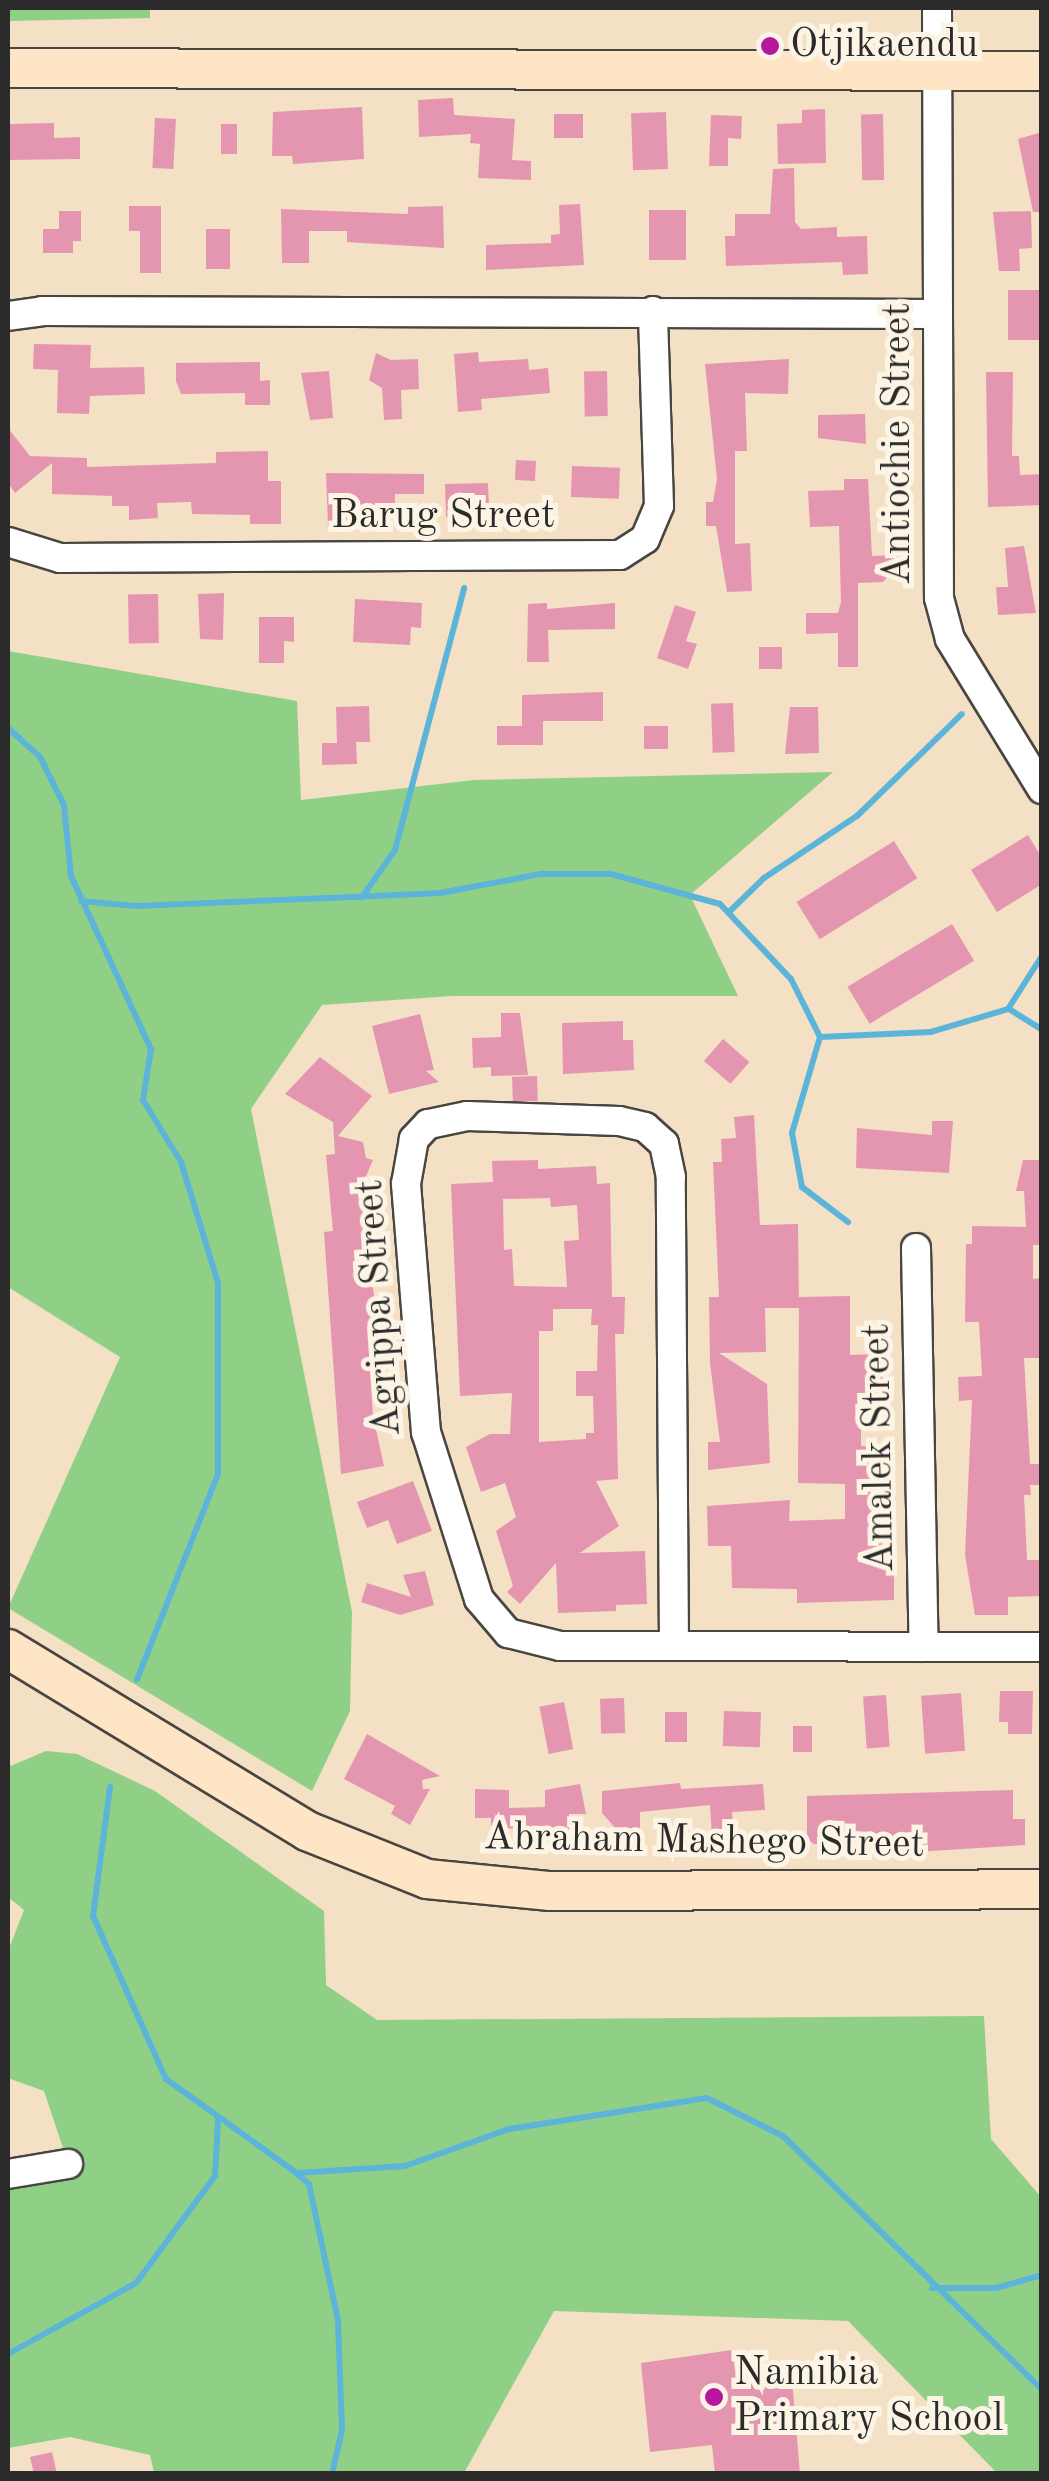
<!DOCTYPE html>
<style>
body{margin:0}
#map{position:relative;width:1049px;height:2481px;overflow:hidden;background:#f4e0c4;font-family:"Old Standard TT",serif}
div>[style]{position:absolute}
.green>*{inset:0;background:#90d086}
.stream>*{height:6px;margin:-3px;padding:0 3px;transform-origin:3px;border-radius:3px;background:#5cb5d9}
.building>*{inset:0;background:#e496b0;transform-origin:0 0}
.roads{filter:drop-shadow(2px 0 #494642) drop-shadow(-2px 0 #494642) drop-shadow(0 2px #494642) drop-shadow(0 -2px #494642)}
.street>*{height:28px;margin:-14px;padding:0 14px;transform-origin:14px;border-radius:14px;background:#fff}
.secondary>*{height:38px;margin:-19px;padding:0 19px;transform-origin:19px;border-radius:19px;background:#fde5c5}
.dots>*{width:28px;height:28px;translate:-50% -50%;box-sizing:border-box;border:5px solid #fcf5e5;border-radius:50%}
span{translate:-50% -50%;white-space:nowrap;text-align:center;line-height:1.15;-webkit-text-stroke:10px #fcf5e5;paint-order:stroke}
.poi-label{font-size:40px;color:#2b2b2b}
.left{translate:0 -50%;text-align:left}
.street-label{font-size:40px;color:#2b2b2b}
.frame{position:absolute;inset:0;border:10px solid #2b2b2b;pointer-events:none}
</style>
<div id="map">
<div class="green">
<div style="clip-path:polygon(8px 8px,150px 8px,150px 18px,8px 21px)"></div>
<div style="clip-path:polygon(8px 651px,297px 701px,301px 800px,474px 780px,833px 772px,690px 895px,738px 996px,452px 996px,322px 1005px,251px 1109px,352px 1612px,350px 1711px,312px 1791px,8px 1608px,120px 1357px,8px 1287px)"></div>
<div style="clip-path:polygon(46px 1751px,77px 1754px,155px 1791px,324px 1911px,326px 1985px,377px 2020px,984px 2016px,991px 2139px,1041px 2197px,1041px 2473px,997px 2473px,848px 2321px,554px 2311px,464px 2473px,154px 2473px,150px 2455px,70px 2437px,8px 2448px,8px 2174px,68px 2163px,44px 2091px,8px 2078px,8px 1951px,24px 1910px,8px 1897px,8px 1767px)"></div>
</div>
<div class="stream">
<div style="left:8px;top:728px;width:43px;rotate:42.2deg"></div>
<div style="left:40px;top:757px;width:54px;rotate:63.4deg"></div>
<div style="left:64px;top:805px;width:71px;rotate:84.4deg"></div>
<div style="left:71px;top:876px;width:191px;rotate:65.2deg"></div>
<div style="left:151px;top:1049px;width:52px;rotate:98.9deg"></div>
<div style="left:143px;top:1100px;width:73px;rotate:58.5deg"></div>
<div style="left:181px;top:1162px;width:127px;rotate:73deg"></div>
<div style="left:218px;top:1283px;width:191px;rotate:90deg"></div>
<div style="left:218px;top:1474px;width:221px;rotate:111.5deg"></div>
<div style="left:362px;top:897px;width:57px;rotate:-54.9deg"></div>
<div style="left:395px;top:850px;width:271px;rotate:-75.2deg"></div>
<div style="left:81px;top:901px;width:56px;rotate:5.1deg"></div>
<div style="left:137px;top:906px;width:216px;rotate:-2.4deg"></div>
<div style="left:353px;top:897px;width:87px;rotate:-2.6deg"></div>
<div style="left:440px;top:893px;width:103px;rotate:-10.7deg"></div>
<div style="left:541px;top:874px;width:70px"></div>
<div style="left:611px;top:874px;width:113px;rotate:15.4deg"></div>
<div style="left:720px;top:904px;width:103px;rotate:46.6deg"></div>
<div style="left:791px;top:979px;width:65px;rotate:63.4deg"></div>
<div style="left:820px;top:1037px;width:100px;rotate:106.3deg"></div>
<div style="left:792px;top:1133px;width:55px;rotate:79.5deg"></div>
<div style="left:802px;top:1187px;width:58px;rotate:37.3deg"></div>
<div style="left:729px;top:912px;width:49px;rotate:-44.2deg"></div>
<div style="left:764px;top:878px;width:112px;rotate:-33.7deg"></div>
<div style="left:857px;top:816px;width:146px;rotate:-44.2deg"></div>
<div style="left:1009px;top:1009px;width:39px;rotate:32deg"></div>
<div style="left:821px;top:1037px;width:110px;rotate:-2.6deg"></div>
<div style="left:931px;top:1032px;width:80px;rotate:-16.6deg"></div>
<div style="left:1008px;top:1009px;width:63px;rotate:-57.3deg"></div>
<div style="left:110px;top:1787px;width:130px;rotate:97.5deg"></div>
<div style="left:93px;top:1916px;width:179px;rotate:65.9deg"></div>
<div style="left:166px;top:2079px;width:161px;rotate:35.7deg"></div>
<div style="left:297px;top:2173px;width:108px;rotate:-3.7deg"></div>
<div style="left:405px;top:2166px;width:110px;rotate:-19.6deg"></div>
<div style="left:509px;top:2129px;width:200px;rotate:-8.9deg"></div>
<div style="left:707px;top:2098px;width:85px;rotate:26.6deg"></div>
<div style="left:783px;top:2136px;width:363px;rotate:44.4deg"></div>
<div style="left:297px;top:2174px;width:16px;rotate:40deg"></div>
<div style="left:309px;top:2184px;width:140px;rotate:78deg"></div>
<div style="left:338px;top:2321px;width:109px;rotate:87.9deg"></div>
<div style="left:342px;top:2430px;width:45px;rotate:102.8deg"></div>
<div style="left:932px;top:2288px;width:64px"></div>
<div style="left:996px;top:2288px;width:48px;rotate:-15.8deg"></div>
<div style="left:8px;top:2354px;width:146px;rotate:-29deg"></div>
<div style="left:136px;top:2283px;width:133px;rotate:-53.6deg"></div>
<div style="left:215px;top:2176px;width:58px;rotate:-87deg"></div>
</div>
<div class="building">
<div style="clip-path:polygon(453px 98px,454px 115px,515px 119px,512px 160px,531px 161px,531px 180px,478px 178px,480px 144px,470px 143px,471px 134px,419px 137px,418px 100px)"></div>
<div style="clip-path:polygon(362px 107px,364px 159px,293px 164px,292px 156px,272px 156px,273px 112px)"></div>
<div style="clip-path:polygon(825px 109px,826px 163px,778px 164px,777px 124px,802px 123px,802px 110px)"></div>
<div style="left:666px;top:112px;width:57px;height:35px;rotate:88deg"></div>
<div style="left:554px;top:114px;width:29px;height:24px"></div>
<div style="left:883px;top:114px;width:66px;height:22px;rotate:89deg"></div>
<div style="clip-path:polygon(711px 115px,742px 116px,741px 139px,728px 138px,728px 166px,709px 166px)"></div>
<div style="left:155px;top:118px;width:21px;height:50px;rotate:3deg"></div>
<div style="clip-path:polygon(54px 123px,54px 138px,80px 137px,80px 159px,8px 160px,8px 124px)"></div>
<div style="left:221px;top:124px;width:16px;height:30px"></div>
<div style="clip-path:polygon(1042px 132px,1042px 212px,1033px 212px,1018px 139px)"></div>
<div style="clip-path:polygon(794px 168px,795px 222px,801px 229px,837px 227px,837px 237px,867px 236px,868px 274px,843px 275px,842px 262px,726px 266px,725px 236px,735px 236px,735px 214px,770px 214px,773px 169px)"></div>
<div style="clip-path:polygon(580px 204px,584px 265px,486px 270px,486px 245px,551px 243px,551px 235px,560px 234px,559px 205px)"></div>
<div style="clip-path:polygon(129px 206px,161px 206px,161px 273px,140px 273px,140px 231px,129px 231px)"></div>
<div style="clip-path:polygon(443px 206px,444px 248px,347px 242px,347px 231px,309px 231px,309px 263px,282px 263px,281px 209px,408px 214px,408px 207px)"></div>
<div style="left:649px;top:210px;width:37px;height:50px"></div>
<div style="clip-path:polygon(59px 211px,81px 211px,81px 241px,73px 241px,73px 253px,43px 253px,43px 229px,59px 229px)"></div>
<div style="clip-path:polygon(1031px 211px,1032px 248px,1019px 249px,1020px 271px,999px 271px,993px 212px)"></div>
<div style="left:206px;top:229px;width:24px;height:40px"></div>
<div style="left:1008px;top:290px;width:33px;height:50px"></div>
<div style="clip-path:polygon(34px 344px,91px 345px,90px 368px,144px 367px,145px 394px,90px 396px,89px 414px,57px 413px,58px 370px,33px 369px)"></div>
<div style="clip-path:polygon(478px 352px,479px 362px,528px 359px,529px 370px,548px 368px,550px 393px,481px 399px,482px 410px,458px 412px,454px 354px)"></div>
<div style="clip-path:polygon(376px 353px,391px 360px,418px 359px,419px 389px,401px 390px,402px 419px,384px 420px,382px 388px,369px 380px)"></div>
<div style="clip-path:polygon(789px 359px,788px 394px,745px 393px,747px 451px,735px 451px,735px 544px,750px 543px,752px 591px,727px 592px,716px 526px,706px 526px,706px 502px,713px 502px,717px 479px,705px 364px)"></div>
<div style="clip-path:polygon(260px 362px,260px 381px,270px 380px,270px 405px,245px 405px,245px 393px,181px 394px,176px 381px,176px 363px)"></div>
<div style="clip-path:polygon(329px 371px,333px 418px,310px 420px,301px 373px)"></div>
<div style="left:607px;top:371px;width:45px;height:23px;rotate:89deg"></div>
<div style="clip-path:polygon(986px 372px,1013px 372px,1012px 456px,1019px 456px,1020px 475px,1042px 474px,1042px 505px,988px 507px)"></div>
<div style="clip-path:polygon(865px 414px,866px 444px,818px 438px,818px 415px)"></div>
<div style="clip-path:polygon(8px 428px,30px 456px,87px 458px,87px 467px,216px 463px,216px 452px,268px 451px,268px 481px,281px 481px,281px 524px,250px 524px,250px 515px,192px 514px,191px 502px,157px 503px,158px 518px,129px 520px,129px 506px,112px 506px,112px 496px,52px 494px,52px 463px,15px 493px,8px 483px)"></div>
<div style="left:516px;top:460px;width:20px;height:20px;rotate:3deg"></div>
<div style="left:572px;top:466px;width:48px;height:31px;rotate:2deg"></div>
<div style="clip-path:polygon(326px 473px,424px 474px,424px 494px,395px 494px,395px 506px,353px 506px,354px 525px,328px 526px)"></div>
<div style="clip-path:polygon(844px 479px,868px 479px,872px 556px,894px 555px,895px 568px,883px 582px,858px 583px,858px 667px,838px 667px,838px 633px,806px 634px,806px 613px,838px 613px,841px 602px,839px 526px,810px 527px,808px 491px,844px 490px)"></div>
<div style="clip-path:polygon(488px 483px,489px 507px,446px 517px,445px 484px)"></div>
<div style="clip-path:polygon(1024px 546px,1036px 613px,998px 615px,996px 587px,1008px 587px,1005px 548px)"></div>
<div style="clip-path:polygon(224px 593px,223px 640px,200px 639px,198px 594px)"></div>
<div style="left:158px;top:594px;width:49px;height:30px;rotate:89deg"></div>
<div style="clip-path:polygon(355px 599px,422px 603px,421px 628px,411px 627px,410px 645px,353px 642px)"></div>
<div style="clip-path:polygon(547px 603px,547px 609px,615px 603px,615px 629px,548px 630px,549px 662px,527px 662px,528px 604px)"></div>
<div style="clip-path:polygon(675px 605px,696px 612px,686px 641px,697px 644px,688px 669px,657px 658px)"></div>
<div style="clip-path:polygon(259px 617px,294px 617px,294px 642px,284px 641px,284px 663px,259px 663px)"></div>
<div style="left:782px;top:647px;width:22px;height:23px;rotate:90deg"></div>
<div style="clip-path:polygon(603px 692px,603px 721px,543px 721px,543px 745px,497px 745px,497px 726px,522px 726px,522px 695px)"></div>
<div style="left:733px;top:703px;width:49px;height:22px;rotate:88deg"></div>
<div style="clip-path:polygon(369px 706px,370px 742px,356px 742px,357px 764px,322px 765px,322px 743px,337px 743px,336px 707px)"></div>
<div style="clip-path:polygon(790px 707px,818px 707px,819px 753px,785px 754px)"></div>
<div style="left:644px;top:726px;width:24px;height:23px"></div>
<div style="clip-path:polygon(1028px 835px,1042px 858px,1042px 884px,997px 912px,971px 870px)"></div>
<div style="left:894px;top:841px;width:44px;height:115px;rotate:58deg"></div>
<div style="left:952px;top:924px;width:43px;height:122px;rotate:59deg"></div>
<div style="clip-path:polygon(501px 1013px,520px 1013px,528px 1075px,491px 1076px,491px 1067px,473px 1068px,472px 1038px,501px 1037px)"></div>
<div style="clip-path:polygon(420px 1014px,434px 1070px,426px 1071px,439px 1082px,389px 1094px,372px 1026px)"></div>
<div style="clip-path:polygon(623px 1021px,623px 1040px,633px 1040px,634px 1070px,563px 1074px,562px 1023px)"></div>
<div style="left:723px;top:1039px;width:35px;height:29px;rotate:41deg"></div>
<div style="clip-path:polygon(320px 1057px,372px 1096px,338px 1136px,363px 1142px,366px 1158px,373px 1160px,360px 1190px,378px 1326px,367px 1327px,373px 1416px,384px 1466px,341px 1474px,324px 1232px,333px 1231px,326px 1155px,335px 1154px,333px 1122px,285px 1094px)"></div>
<div style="left:537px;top:1076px;width:25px;height:25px;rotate:88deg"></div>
<div style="clip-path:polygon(754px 1115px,760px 1225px,798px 1224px,799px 1308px,765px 1308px,766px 1352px,719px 1353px,767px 1384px,770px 1463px,708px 1470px,708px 1442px,720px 1442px,710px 1363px,709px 1297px,719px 1297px,713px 1162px,722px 1162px,721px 1139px,736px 1138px,734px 1117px)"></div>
<div style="clip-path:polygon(932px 1121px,953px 1121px,949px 1173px,856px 1168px,857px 1128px,932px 1135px)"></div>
<div style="clip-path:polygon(evenodd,538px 1160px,538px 1169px,596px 1166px,597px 1184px,610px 1183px,612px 1297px,625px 1297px,624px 1334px,615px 1334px,618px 1479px,596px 1481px,619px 1526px,580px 1553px,645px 1551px,647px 1604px,616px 1605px,616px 1611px,558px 1613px,556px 1563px,520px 1604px,507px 1592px,513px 1586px,496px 1531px,516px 1517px,505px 1483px,481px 1492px,466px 1447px,490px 1434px,510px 1434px,512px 1393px,460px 1396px,451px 1184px,493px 1182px,492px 1161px,538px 1160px,550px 1198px,551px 1207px,577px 1205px,579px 1240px,564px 1241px,567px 1287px,514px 1286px,512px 1249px,504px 1250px,503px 1199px,550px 1198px,538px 1160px,553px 1309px,592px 1309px,591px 1325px,598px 1325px,597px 1371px,576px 1371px,576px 1396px,593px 1396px,594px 1433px,586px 1433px,586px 1439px,539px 1442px,539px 1331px,553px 1331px,553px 1309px)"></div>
<div style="clip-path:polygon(1023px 1160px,1042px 1160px,1042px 1245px,1033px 1245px,1033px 1279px,1042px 1278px,1042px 1358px,1024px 1358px,1030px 1464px,1042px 1464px,1042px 1485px,1030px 1485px,1031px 1495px,1024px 1495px,1027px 1560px,1042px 1560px,1042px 1596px,1008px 1597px,1008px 1615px,975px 1615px,965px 1555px,972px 1400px,959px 1401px,958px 1377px,982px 1376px,979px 1322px,965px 1322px,966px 1244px,972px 1244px,972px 1226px,1026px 1227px,1024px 1191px,1016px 1191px)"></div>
<div style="clip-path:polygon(850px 1296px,850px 1355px,875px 1354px,876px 1371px,886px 1371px,880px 1411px,861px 1411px,861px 1446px,872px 1447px,873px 1530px,882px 1530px,883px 1566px,894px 1566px,894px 1600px,797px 1603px,797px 1589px,732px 1588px,731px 1546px,708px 1546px,707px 1506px,790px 1500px,789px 1521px,845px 1519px,845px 1484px,798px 1483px,799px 1297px)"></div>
<div style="clip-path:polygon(413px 1481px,432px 1531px,397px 1544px,388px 1520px,367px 1528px,357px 1502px)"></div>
<div style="clip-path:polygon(425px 1571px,434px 1605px,400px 1615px,361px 1602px,367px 1583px,411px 1597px,403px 1575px)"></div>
<div style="clip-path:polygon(1000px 1691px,1033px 1691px,1032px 1734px,1008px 1734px,1008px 1722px,999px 1722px)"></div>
<div style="left:961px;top:1693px;width:58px;height:40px;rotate:86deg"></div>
<div style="left:886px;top:1695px;width:52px;height:23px;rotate:86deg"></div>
<div style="left:624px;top:1698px;width:35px;height:24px;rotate:88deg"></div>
<div style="left:564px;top:1702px;width:48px;height:25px;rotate:79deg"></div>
<div style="left:724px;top:1711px;width:37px;height:35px;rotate:2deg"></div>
<div style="left:665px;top:1712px;width:22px;height:30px"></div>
<div style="left:812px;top:1726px;width:26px;height:19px;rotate:90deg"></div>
<div style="clip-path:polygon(367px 1734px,440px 1776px,422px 1780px,423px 1789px,430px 1789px,410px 1825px,391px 1814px,395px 1806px,344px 1779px)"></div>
<div style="clip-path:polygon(680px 1783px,681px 1789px,763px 1784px,765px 1810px,732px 1812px,734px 1835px,712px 1837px,710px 1805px,640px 1812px,640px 1829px,617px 1830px,602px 1813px,602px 1791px)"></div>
<div style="clip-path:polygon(580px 1784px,586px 1814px,569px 1814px,569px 1833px,491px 1827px,491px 1818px,475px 1818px,475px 1789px,509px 1790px,509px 1808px,545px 1807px,545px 1790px)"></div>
<div style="clip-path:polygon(1013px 1790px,1013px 1819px,1025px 1819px,1025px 1845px,915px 1852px,915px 1845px,814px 1844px,807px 1839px,807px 1796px)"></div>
<div style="clip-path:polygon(732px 2350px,735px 2371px,791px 2366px,800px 2474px,715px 2474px,712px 2445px,650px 2452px,641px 2363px)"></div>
<div style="clip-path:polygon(52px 2452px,57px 2474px,34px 2474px,30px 2457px)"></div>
</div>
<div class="roads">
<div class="street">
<div style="left:937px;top:8px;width:590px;rotate:89.81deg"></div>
<div style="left:939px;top:598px;width:42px;rotate:75deg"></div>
<div style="left:950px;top:639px;width:176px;rotate:58.5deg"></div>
<div style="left:8px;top:316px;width:34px;rotate:-8deg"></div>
<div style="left:42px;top:311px;width:896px;rotate:0.19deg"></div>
<div style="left:8px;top:542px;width:54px;rotate:17.1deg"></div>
<div style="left:60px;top:558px;width:560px;rotate:-0.31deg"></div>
<div style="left:620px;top:555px;width:30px;rotate:-33deg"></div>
<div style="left:645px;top:539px;width:36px;rotate:-67deg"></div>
<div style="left:659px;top:506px;width:195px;rotate:-91.8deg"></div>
<div style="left:916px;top:1248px;width:399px;rotate:88.9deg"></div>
<div style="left:674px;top:1645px;width:468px;rotate:-90.4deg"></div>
<div style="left:671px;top:1177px;width:34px;rotate:-102deg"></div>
<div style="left:664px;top:1144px;width:25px;rotate:-138deg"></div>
<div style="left:645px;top:1127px;width:27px;rotate:-167deg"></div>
<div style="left:619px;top:1121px;width:152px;rotate:-178.1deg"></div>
<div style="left:467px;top:1116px;width:40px;rotate:168deg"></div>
<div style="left:428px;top:1124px;width:21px;rotate:133deg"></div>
<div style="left:414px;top:1139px;width:46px;rotate:100.1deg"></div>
<div style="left:406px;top:1184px;width:249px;rotate:85.4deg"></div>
<div style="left:426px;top:1432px;width:175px;rotate:72.4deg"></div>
<div style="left:479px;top:1599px;width:45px;rotate:49.5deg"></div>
<div style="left:508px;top:1633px;width:54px;rotate:14deg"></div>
<div style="left:560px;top:1646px;width:482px;rotate:0.1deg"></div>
<div style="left:8px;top:2174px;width:61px;rotate:-9.5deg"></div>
</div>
<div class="secondary">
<div style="left:8px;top:68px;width:1034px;rotate:0.17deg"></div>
<div style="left:8px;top:1649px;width:350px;rotate:31.3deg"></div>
<div style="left:307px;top:1831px;width:129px;rotate:21.8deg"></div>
<div style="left:427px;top:1879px;width:124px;rotate:5.6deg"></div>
<div style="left:550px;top:1891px;width:492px;rotate:-0.2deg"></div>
</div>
</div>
<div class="dots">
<div style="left:770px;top:46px;background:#b5179e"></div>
<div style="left:714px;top:2397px;background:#b5179e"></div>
</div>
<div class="poi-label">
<span class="left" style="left:790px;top:46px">Otjikaendu</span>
<span class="left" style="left:734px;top:2397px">Namibia<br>Primary School</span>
</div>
<div class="street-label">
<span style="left:899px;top:444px;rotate:-90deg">Antiochie Street</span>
<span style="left:443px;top:517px">Barug Street</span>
<span style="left:380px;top:1308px;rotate:-94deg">Agrippa Street</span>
<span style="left:880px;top:1448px;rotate:-91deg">Amalek Street</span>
<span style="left:704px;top:1842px;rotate:1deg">Abraham Mashego Street</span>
</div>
<div class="frame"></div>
</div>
